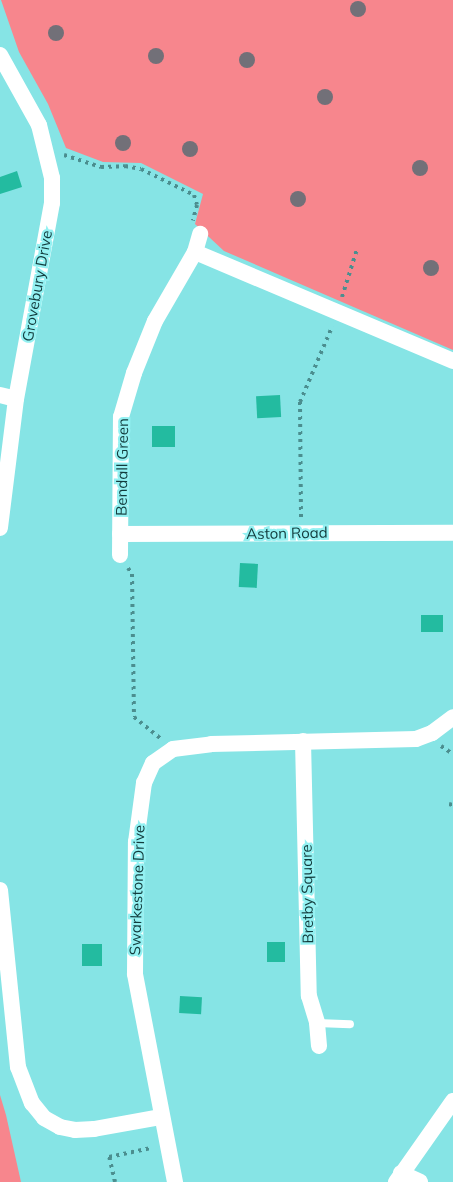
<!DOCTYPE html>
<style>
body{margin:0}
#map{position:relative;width:453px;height:1182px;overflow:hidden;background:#86e4e5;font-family:Mulish,sans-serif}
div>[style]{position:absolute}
.green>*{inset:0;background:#f7868d}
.building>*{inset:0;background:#23bba0;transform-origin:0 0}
.path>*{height:4px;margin-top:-2px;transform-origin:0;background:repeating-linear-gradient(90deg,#4b8e8f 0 3px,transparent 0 7.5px)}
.service>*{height:8px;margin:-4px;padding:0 4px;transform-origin:4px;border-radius:4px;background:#fff}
.minor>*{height:16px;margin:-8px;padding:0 8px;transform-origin:8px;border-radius:8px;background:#fff}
.trees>*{width:16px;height:16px;margin:-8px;border-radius:50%;background:#727078}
span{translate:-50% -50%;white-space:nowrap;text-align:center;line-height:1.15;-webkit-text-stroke:4.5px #94f1f2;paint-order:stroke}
.street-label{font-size:15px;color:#123b3c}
</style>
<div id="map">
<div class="green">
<div style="clip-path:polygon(1px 0,453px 0,453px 350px,224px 251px,195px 224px,203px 194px,141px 163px,103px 162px,66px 148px,48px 104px,19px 52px)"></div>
<div style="clip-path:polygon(0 1095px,6px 1115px,21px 1182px,0 1182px)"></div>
</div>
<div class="building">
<div style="clip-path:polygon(17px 171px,22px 187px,0 194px,0 177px)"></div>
<div style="left:280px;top:395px;width:22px;height:24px;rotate:87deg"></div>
<div style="left:175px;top:426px;width:21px;height:23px;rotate:90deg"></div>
<div style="left:240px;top:563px;width:18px;height:24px;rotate:3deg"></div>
<div style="left:443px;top:615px;width:17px;height:22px;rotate:90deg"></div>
<div style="left:267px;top:942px;width:18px;height:20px"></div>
<div style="left:82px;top:944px;width:20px;height:22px"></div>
<div style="left:180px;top:996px;width:22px;height:17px;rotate:3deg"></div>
</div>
<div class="path">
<div style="left:64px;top:155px;width:39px;rotate:18deg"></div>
<div style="left:101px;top:167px;width:24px;rotate:-2deg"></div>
<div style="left:125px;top:166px;width:16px;rotate:11deg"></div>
<div style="left:141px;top:169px;width:59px;rotate:26.1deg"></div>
<div style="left:194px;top:195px;width:10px;rotate:73deg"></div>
<div style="left:197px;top:205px;width:16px;rotate:105deg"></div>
<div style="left:342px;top:297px;width:50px;rotate:-72.6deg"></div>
<div style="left:301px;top:517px;width:115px;rotate:-90.5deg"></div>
<div style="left:300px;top:402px;width:82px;rotate:-66.9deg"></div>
<div style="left:128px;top:568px;width:7px;rotate:56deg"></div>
<div style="left:132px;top:574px;width:143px;rotate:89.2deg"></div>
<div style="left:134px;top:717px;width:35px;rotate:39deg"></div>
<div style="left:441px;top:746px;width:14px;rotate:34deg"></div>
<div style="left:449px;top:804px;width:4px;rotate:14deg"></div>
<div style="left:115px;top:1182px;width:26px;rotate:-103deg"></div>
<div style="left:109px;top:1157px;width:43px;rotate:-12.1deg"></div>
</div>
<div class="service">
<div style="left:317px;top:1023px;width:33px;rotate:2deg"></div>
</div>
<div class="minor">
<div style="left:0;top:55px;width:80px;rotate:60.9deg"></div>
<div style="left:39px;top:125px;width:55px;rotate:76.2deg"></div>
<div style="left:52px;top:178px;width:25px;rotate:90deg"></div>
<div style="left:52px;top:203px;width:199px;rotate:100.4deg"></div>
<div style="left:16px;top:399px;width:130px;rotate:97.1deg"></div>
<div style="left:195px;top:252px;width:280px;rotate:22.9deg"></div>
<div style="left:0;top:395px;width:16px;rotate:14deg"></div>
<div style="left:120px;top:534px;width:333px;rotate:-0.2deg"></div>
<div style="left:120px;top:555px;width:138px;rotate:-89.6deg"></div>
<div style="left:121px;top:417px;width:46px;rotate:-73.5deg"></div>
<div style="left:134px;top:373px;width:56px;rotate:-68deg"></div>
<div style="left:155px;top:321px;width:80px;rotate:-59.9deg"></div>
<div style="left:195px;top:252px;width:19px;rotate:-74deg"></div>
<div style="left:303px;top:741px;width:255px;rotate:88.7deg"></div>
<div style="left:309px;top:996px;width:28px;rotate:73deg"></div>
<div style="left:317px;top:1023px;width:23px;rotate:85deg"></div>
<div style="left:0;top:890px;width:178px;rotate:84.2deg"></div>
<div style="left:18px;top:1067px;width:39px;rotate:69deg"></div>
<div style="left:32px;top:1103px;width:19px;rotate:51deg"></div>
<div style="left:44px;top:1118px;width:18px;rotate:29deg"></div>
<div style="left:60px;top:1127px;width:15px;rotate:11deg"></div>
<div style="left:75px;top:1130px;width:19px;rotate:-3deg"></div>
<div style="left:94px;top:1129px;width:67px;rotate:-10.3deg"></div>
<div style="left:401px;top:1173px;width:21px;rotate:25deg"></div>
<div style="left:175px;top:1182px;width:212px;rotate:-100.9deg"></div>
<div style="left:135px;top:974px;width:132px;rotate:-89.6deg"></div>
<div style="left:136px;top:842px;width:60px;rotate:-82.3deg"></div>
<div style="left:144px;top:783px;width:22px;rotate:-66deg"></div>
<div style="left:153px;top:763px;width:24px;rotate:-35deg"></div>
<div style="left:173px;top:749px;width:38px;rotate:-7deg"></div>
<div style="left:211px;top:744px;width:205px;rotate:-1.4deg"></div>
<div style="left:416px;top:739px;width:17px;rotate:-21deg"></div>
<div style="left:432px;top:733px;width:26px;rotate:-37deg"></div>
<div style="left:396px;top:1182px;width:99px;rotate:-54.9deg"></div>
</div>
<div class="trees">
<div style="left:358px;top:9px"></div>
<div style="left:56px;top:33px"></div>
<div style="left:156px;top:56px"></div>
<div style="left:247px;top:60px"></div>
<div style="left:325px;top:97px"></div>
<div style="left:123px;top:143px"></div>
<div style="left:190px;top:149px"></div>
<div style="left:420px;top:168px"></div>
<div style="left:298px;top:199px"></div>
<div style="left:431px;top:268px"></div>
</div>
<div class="street-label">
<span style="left:37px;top:286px;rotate:-80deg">Grovebury Drive</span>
<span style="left:122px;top:467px;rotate:-89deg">Bendall Green</span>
<span style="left:287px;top:533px;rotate:-1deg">Aston Road</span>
<span style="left:137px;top:890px;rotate:-88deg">Swarkestone Drive</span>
<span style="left:307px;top:894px;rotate:-91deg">Bretby Square</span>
</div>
</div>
